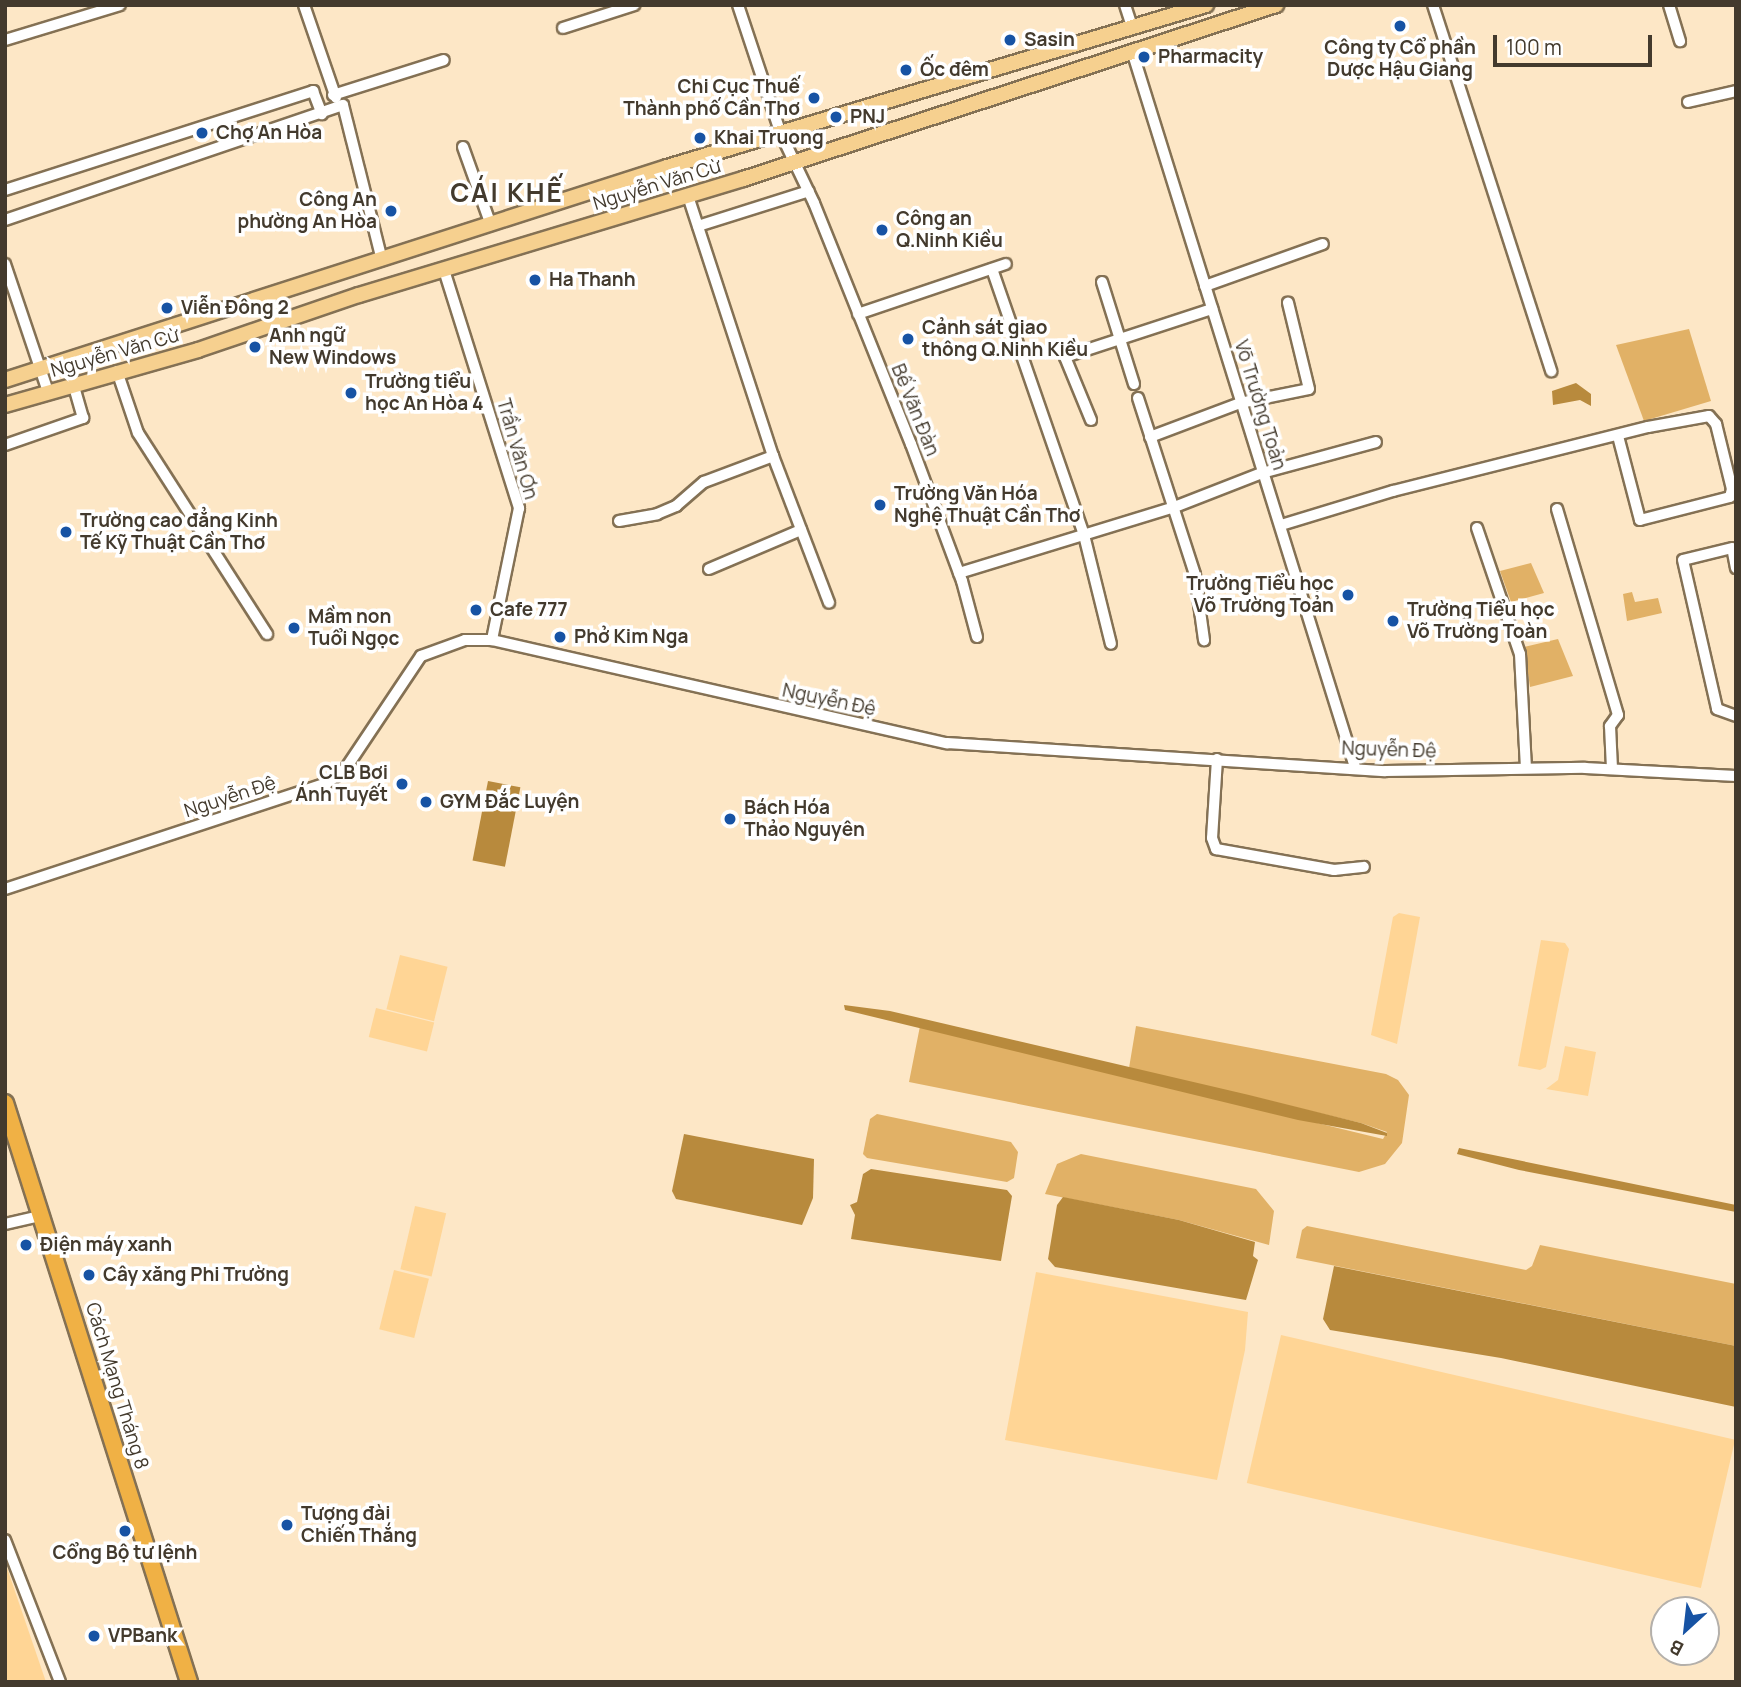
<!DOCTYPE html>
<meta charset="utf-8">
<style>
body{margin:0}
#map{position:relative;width:1741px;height:1687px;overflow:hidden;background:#fde7c6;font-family:Manrope,sans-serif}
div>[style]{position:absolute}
.green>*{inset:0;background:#ffd595;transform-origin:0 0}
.forest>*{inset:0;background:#e1b166}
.water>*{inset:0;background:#b88a3d;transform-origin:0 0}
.roads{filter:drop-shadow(2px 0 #847154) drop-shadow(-2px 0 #847154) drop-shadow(0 2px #847154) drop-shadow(0 -2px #847154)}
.minor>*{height:10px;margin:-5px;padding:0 5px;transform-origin:5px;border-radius:5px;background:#fff}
.major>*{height:14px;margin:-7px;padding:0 7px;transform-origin:7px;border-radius:7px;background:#f6d08f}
.highway>*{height:16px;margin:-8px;padding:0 8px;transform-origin:8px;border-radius:8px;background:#f0b145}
.dots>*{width:19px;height:19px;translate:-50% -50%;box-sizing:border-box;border:4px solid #fff;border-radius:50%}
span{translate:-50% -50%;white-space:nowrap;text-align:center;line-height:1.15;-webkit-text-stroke:7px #fff;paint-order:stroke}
.poi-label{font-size:19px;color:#433a2d;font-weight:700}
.left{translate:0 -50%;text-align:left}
.right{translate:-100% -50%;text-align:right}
.street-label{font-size:19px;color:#433a2d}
.district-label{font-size:26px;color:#433a2d;font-weight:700;letter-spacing:2px}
.frame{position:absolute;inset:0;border:7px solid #433a2d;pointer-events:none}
.north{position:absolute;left:1650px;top:1596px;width:70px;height:70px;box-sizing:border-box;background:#fff;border:2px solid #b4b0ab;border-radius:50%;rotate:207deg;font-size:19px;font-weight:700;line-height:28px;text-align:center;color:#433a2d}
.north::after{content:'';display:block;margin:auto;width:24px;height:32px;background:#1753a4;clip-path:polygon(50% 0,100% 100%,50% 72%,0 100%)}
.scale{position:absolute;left:1493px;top:35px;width:159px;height:32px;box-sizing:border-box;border:4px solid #433a2d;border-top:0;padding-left:9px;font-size:21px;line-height:24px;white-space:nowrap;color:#433a2d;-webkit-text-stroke:5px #fff;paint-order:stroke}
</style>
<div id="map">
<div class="green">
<div style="clip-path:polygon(1399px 913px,1420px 917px,1397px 1044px,1371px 1035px,1393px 917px)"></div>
<div style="clip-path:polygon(1541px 940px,1565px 943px,1569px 949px,1546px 1067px,1540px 1070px,1518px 1066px)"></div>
<div style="left:400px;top:955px;width:49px;height:56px;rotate:14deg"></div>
<div style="left:376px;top:1008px;width:60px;height:30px;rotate:14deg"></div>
<div style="clip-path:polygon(1565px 1046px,1596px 1052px,1588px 1096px,1546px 1089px,1558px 1080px)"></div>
<div style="left:415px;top:1206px;width:32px;height:65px;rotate:13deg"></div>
<div style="left:394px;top:1270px;width:36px;height:61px;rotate:14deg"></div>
<div style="clip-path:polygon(1036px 1272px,1248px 1312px,1245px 1350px,1217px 1480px,1005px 1440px)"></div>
<div style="left:1281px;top:1335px;width:466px;height:152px;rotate:13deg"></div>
<div style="clip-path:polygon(5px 1562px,46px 1682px,5px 1682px)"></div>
</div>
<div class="forest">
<div style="clip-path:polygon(1689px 329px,1711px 401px,1644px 421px,1616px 345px)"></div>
<div style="clip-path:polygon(1531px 563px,1544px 593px,1511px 602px,1500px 571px)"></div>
<div style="clip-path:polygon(1632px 592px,1635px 602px,1658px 598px,1662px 613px,1627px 621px,1623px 594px)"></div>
<div style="clip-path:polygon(1558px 639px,1573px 676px,1530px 687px,1524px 647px)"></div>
<div style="clip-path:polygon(920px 1026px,1383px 1139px,1387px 1132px,1361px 1123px,1129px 1068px,1136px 1026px,1386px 1074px,1398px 1080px,1409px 1095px,1402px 1143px,1385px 1164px,1359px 1172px,909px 1082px)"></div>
<div style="clip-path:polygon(877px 1114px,1011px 1142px,1018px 1152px,1014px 1178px,1007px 1182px,867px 1158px,863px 1154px,870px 1119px)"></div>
<div style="clip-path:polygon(1081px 1154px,1256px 1189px,1274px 1211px,1269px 1245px,1179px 1220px,1045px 1194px,1057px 1164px)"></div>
<div style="clip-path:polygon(1307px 1226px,1526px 1270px,1532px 1266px,1540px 1245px,1736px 1284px,1736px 1346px,1296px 1258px,1302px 1230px)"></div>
</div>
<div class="water">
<div style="clip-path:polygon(1576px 383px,1591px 394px,1591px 406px,1580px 400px,1553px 405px,1552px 391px)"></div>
<div style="left:488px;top:781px;width:33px;height:81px;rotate:11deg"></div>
<div style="clip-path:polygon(844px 1005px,890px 1011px,1249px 1095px,1361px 1123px,1387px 1133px,1387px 1136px,1298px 1120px,845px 1010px)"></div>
<div style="clip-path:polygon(684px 1134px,814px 1159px,813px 1198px,802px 1225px,676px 1199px,672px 1191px)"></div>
<div style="clip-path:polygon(1459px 1148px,1736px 1205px,1736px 1212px,1519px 1170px,1457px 1154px)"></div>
<div style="clip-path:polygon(871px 1169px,1007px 1190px,1012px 1196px,1001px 1261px,851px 1239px,855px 1215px,850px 1205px,857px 1202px,863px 1174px)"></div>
<div style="clip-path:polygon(1063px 1197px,1179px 1220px,1255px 1242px,1253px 1256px,1258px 1260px,1246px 1300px,1055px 1267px,1048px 1259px,1057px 1205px)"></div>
<div style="clip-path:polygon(1334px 1266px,1736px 1346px,1736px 1407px,1501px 1358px,1330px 1330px,1323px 1319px)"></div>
</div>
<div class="roads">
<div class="minor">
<div style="left:304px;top:5px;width:98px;rotate:71deg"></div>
<div style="left:738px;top:5px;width:136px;rotate:71.6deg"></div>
<div style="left:781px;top:134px;width:76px;rotate:64.4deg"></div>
<div style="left:814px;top:203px;width:260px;rotate:68.1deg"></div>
<div style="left:911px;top:444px;width:146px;rotate:69.6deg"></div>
<div style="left:962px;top:581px;width:58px;rotate:75deg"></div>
<div style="left:1125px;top:5px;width:25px;rotate:72deg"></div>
<div style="left:1433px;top:5px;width:385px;rotate:72.1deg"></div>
<div style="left:1669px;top:5px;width:38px;rotate:73deg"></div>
<div style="left:563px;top:28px;width:75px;rotate:-17.9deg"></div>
<div style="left:5px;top:40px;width:120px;rotate:-16.9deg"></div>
<div style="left:1133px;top:54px;width:747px;rotate:72.71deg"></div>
<div style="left:333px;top:95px;width:116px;rotate:-17.5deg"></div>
<div style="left:1688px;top:102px;width:49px;rotate:-12.9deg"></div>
<div style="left:463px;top:147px;width:83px;rotate:70.3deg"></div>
<div style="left:5px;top:190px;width:324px;rotate:-17.8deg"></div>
<div style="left:313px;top:91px;width:25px;rotate:69deg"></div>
<div style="left:688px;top:196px;width:274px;rotate:71.9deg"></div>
<div style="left:773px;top:456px;width:157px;rotate:69.1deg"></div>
<div style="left:5px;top:220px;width:357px;rotate:-18.8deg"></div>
<div style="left:343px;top:105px;width:160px;rotate:75.9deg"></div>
<div style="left:698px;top:226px;width:116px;rotate:-17.5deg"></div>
<div style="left:5px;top:264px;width:135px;rotate:71.4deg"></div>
<div style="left:992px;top:269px;width:281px;rotate:70.9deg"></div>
<div style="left:1084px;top:535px;width:112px;rotate:76.1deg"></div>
<div style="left:444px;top:270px;width:250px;rotate:72.5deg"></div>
<div style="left:519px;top:508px;width:135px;rotate:101.6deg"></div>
<div style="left:1102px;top:282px;width:107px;rotate:72.6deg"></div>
<div style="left:1205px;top:286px;width:125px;rotate:-19.6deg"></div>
<div style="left:858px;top:314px;width:156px;rotate:-18.7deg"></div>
<div style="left:117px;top:371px;width:65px;rotate:71.3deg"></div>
<div style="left:138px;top:433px;width:239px;rotate:57.3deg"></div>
<div style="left:1138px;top:398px;width:186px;rotate:72.1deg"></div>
<div style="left:1195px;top:575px;width:66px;rotate:82.1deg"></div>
<div style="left:1091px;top:420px;width:68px;rotate:-112.4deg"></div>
<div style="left:1065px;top:357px;width:155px;rotate:-18.1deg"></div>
<div style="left:1150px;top:437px;width:96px;rotate:-20.7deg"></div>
<div style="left:1240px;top:403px;width:70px;rotate:-11.5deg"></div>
<div style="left:1309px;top:389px;width:89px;rotate:-103.7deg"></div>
<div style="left:5px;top:445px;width:83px;rotate:-19.1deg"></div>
<div style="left:83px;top:418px;width:35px;rotate:-106deg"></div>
<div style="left:1557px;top:509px;width:215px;rotate:73.5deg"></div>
<div style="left:1618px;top:715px;width:14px;rotate:126deg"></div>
<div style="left:1610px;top:726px;width:43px;rotate:87.3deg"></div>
<div style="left:619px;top:521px;width:39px;rotate:-10deg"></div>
<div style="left:657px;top:514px;width:21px;rotate:-23deg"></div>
<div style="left:676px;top:506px;width:37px;rotate:-41deg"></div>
<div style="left:704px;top:482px;width:74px;rotate:-20.6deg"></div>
<div style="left:1281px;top:525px;width:117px;rotate:-16.9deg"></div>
<div style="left:1393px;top:491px;width:263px;rotate:-14.1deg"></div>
<div style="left:1648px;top:427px;width:62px;rotate:-10.2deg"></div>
<div style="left:1709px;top:416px;width:11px;rotate:49deg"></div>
<div style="left:1716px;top:424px;width:67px;rotate:76.2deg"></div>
<div style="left:1732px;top:489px;width:8px;rotate:104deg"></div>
<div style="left:1730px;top:497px;width:93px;rotate:165.7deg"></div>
<div style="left:1640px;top:520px;width:87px;rotate:-104.7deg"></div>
<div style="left:1477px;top:528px;width:133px;rotate:71.2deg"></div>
<div style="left:1520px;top:654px;width:114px;rotate:87deg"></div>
<div style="left:1736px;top:568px;width:20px;rotate:-101deg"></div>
<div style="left:1732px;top:548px;width:50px;rotate:166.2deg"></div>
<div style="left:1683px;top:560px;width:153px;rotate:77.1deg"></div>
<div style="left:1717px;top:709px;width:20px;rotate:20deg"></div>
<div style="left:709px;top:569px;width:100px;rotate:-23deg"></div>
<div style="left:959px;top:573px;width:223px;rotate:-17deg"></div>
<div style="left:1172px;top:508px;width:97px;rotate:-21.3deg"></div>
<div style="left:1262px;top:473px;width:118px;rotate:-15.2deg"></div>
<div style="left:1217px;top:759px;width:79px;rotate:93.6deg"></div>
<div style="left:1212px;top:838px;width:12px;rotate:70deg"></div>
<div style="left:1216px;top:849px;width:120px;rotate:10.1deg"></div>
<div style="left:1334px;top:870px;width:30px;rotate:-6deg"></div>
<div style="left:5px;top:889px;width:339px;rotate:-18.2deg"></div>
<div style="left:327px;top:783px;width:24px;rotate:-38deg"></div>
<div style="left:346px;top:768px;width:135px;rotate:-56.2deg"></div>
<div style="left:421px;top:656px;width:47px;rotate:-20deg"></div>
<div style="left:465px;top:640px;width:27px"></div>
<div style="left:492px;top:640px;width:467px;rotate:12.8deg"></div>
<div style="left:947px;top:743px;width:439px;rotate:3.7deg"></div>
<div style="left:1385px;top:771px;width:200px;rotate:-0.9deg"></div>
<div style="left:1585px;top:768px;width:151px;rotate:3deg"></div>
<div style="left:5px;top:1224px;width:37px;rotate:-13deg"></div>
<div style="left:5px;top:1540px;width:152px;rotate:68.8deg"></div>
</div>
<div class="major">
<div style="left:5px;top:380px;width:695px;rotate:-17.84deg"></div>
<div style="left:667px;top:167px;width:563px;rotate:-16.73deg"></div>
<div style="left:5px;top:405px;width:201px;rotate:-15.9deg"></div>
<div style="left:198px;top:350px;width:170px;rotate:-18.9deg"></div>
<div style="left:359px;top:295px;width:401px;rotate:-16.8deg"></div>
<div style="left:743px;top:179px;width:561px;rotate:-18.08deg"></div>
</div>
<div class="highway">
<div style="left:5px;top:1103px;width:608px;rotate:72.37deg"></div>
</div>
</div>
<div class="dots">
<div style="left:1400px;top:26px;background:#1753a4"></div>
<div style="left:1010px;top:40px;background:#1753a4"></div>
<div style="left:1144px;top:57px;background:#1753a4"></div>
<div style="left:906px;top:70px;background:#1753a4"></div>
<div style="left:814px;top:98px;background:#1753a4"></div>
<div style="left:836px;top:117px;background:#1753a4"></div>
<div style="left:202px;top:133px;background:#1753a4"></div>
<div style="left:700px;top:138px;background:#1753a4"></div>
<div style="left:391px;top:211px;background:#1753a4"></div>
<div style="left:882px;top:230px;background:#1753a4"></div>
<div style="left:535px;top:280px;background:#1753a4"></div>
<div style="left:167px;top:308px;background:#1753a4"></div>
<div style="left:908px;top:339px;background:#1753a4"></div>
<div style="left:255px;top:347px;background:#1753a4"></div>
<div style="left:351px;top:393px;background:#1753a4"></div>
<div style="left:880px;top:505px;background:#1753a4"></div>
<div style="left:66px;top:532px;background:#1753a4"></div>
<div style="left:1348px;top:595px;background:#1753a4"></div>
<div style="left:476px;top:610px;background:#1753a4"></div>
<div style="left:1393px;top:621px;background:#1753a4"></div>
<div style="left:294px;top:628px;background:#1753a4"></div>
<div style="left:560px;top:637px;background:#1753a4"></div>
<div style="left:402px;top:784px;background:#1753a4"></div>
<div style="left:426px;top:802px;background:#1753a4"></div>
<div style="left:730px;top:819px;background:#1753a4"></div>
<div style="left:26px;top:1245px;background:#1753a4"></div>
<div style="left:89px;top:1275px;background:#1753a4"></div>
<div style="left:287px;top:1525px;background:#1753a4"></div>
<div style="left:125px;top:1531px;background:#1753a4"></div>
<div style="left:94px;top:1636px;background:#1753a4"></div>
</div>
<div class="poi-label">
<span class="left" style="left:1024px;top:40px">Sasin</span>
<span style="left:1400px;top:59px">Công ty Cổ phần<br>Dược Hậu Giang</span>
<span class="left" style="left:1158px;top:57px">Pharmacity</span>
<span class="left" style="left:920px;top:70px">Ốc đêm</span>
<span class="right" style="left:800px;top:98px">Chi Cục Thuế<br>Thành phố Cần Thơ</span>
<span class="left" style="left:850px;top:117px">PNJ</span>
<span class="left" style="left:216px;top:133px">Chợ An Hòa</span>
<span class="left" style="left:714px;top:138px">Khai Truong</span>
<span class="right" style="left:377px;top:211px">Công An<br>phường An Hòa</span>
<span class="left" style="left:896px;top:230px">Công an<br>Q.Ninh Kiều</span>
<span class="left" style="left:549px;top:280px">Ha Thanh</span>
<span class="left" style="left:181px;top:308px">Viễn Đông 2</span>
<span class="left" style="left:922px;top:339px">Cảnh sát giao<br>thông Q.Ninh Kiều</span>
<span class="left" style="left:269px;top:347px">Anh ngữ<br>New Windows</span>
<span class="left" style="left:365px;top:393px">Trường tiểu<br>học An Hòa 4</span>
<span class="left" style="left:894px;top:505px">Trường Văn Hóa<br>Nghệ Thuật Cần Thơ</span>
<span class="left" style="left:80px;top:532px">Trường cao đẳng Kinh<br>Tế Kỹ Thuật Cần Thơ</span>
<span class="right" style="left:1334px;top:595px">Trường Tiểu học<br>Võ Trường Toản</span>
<span class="left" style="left:490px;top:610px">Cafe 777</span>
<span class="left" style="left:1407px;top:621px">Trường Tiểu học<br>Võ Trường Toàn</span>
<span class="left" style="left:308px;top:628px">Mầm non<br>Tuổi Ngọc</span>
<span class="left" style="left:574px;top:637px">Phở Kim Nga</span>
<span class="right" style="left:388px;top:784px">CLB Bơi<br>Ánh Tuyết</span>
<span class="left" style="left:440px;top:802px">GYM Đắc Luyện</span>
<span class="left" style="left:744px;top:819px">Bách Hóa<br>Thảo Nguyên</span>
<span class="left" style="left:40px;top:1245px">Điện máy xanh</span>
<span class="left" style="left:103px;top:1275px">Cây xăng Phi Trường</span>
<span class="left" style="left:301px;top:1525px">Tượng đài<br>Chiến Thắng</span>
<span style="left:125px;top:1553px">Cổng Bộ tư lệnh</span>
<span class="left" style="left:108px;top:1636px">VPBank</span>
</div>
<div class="street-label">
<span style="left:657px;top:185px;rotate:-17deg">Nguyễn Văn Cừ</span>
<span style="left:115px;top:353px;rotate:-16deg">Nguyễn Văn Cừ</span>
<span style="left:1260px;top:405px;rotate:73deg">Võ Trường Toản</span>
<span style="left:915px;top:410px;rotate:68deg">Bế Văn Đàn</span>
<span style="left:517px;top:449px;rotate:74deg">Trần Văn Ơn</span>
<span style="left:829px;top:700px;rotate:12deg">Nguyễn Đệ</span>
<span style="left:1389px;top:750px;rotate:2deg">Nguyễn Đệ</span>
<span style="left:230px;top:797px;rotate:-18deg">Nguyễn Đệ</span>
<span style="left:117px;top:1386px;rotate:73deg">Cách Mạng Tháng 8</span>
</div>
<div class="district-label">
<span style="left:507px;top:193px">CÁI KHẾ</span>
</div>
<div class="frame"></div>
<div class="north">B</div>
<div class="scale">100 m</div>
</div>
